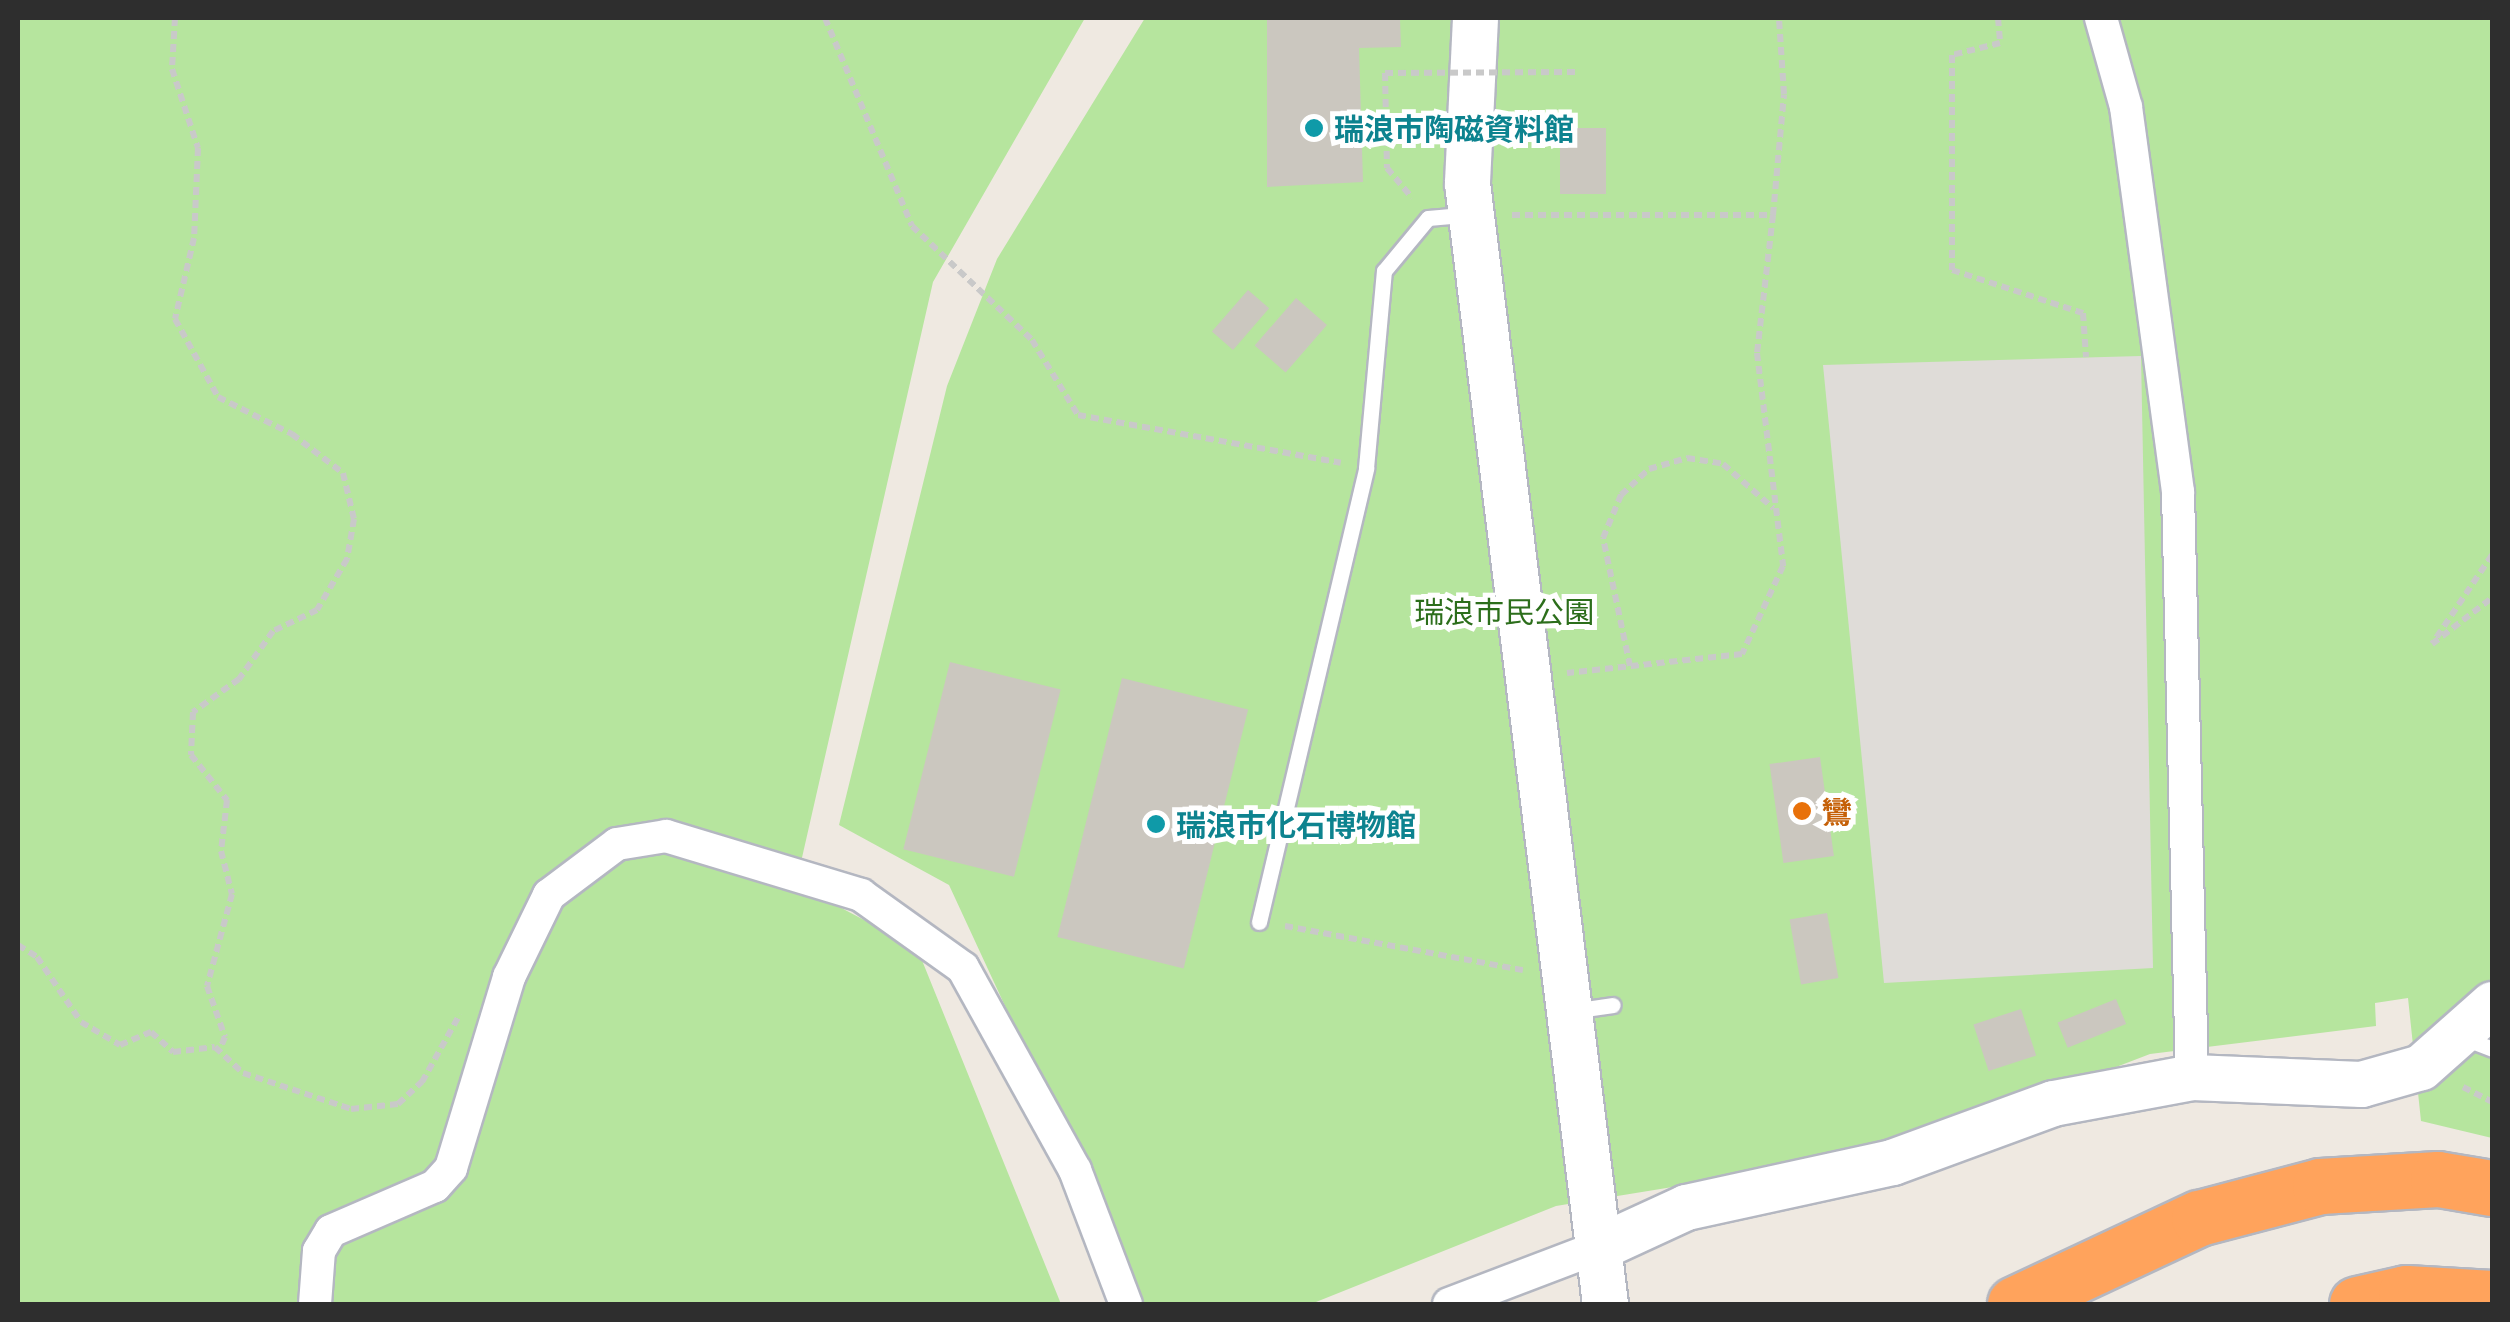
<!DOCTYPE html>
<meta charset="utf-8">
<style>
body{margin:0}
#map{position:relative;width:2510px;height:1322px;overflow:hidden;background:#efe9e1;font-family:"Exo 2","Noto Sans JP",sans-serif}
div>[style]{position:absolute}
.green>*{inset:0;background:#b6e59e}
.plaza>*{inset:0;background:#dfdcd8}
.building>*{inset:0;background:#cbc7bf;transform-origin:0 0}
.path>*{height:6px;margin-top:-3px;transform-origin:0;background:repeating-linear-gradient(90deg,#c9c9c9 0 8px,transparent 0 13px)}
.roads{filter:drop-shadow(2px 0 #b4b7c1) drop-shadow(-2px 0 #b4b7c1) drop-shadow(0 2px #b4b7c1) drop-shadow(0 -2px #b4b7c1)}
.lane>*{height:15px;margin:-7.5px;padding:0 7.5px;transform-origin:7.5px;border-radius:7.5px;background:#fff}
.street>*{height:32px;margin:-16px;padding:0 16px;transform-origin:16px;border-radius:16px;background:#fff}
.secondary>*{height:45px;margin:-22.5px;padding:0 22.5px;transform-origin:22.5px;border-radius:22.5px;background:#fff}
.highway>*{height:55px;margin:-27.5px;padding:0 27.5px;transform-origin:27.5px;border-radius:27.5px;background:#ffa35c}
.path-bridge>*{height:6px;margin-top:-3px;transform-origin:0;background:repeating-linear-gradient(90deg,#c9c9c9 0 8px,transparent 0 13px)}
.dots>*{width:28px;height:28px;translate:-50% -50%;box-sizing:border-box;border:5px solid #fff;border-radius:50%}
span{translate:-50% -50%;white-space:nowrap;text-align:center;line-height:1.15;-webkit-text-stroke:10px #fff;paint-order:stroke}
.culture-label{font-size:30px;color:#0d838f;font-weight:700}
.left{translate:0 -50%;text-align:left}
.park-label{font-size:30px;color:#2c6e1b}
.food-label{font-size:30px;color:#c56008;font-weight:700}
.frame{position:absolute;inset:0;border:20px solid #2e2e2e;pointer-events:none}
</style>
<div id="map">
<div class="green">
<div style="clip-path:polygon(18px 18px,1085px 18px,933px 282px,796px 884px,917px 948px,1061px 1304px,18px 1304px)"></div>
<div style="clip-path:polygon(1145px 18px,2492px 18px,2492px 1138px,2421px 1121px,2408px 998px,2375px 1003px,2376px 1026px,2150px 1054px,1900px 1150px,1556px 1206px,1311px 1304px,1143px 1304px,949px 885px,839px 825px,947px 386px,997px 259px)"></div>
</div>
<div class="plaza">
<div style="clip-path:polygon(2141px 356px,2153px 968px,1884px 983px,1823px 365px)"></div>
</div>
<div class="building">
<div style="clip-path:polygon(1267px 18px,1400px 18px,1401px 47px,1359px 48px,1363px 182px,1267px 187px)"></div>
<div style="left:1560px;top:128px;width:46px;height:66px"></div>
<div style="left:1248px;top:290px;width:28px;height:55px;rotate:41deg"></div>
<div style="left:1296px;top:298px;width:41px;height:63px;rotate:41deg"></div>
<div style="left:950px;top:662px;width:114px;height:193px;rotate:14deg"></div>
<div style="left:1122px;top:678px;width:130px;height:267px;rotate:14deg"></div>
<div style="left:1820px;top:757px;width:100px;height:51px;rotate:82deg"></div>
<div style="left:1827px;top:913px;width:66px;height:38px;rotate:80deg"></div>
<div style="left:2116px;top:999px;width:27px;height:63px;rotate:68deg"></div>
<div style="left:2021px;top:1009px;width:49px;height:50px;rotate:72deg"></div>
</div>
<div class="path">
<div style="left:175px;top:18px;width:51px;rotate:93.4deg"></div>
<div style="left:172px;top:69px;width:83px;rotate:71.8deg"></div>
<div style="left:198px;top:148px;width:90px;rotate:92.5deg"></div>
<div style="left:194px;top:238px;width:83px;rotate:103.2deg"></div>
<div style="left:175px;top:319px;width:89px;rotate:61.1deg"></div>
<div style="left:218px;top:397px;width:83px;rotate:26.6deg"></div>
<div style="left:292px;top:434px;width:64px;rotate:37.4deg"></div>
<div style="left:343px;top:473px;width:47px;rotate:76.6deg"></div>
<div style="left:354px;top:519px;width:41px;rotate:99.9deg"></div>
<div style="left:347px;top:559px;width:59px;rotate:120.5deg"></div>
<div style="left:317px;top:610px;width:49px;rotate:154.5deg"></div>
<div style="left:273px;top:631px;width:59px;rotate:125.3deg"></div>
<div style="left:239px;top:679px;width:57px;rotate:144.3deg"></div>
<div style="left:193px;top:712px;width:43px;rotate:92.7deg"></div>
<div style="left:191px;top:755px;width:58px;rotate:51.3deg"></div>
<div style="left:227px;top:800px;width:51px;rotate:96.7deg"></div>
<div style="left:221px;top:851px;width:44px;rotate:75.7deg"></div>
<div style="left:232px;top:894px;width:95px;rotate:105.2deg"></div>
<div style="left:207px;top:986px;width:54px;rotate:70.6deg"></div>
<div style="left:225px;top:1037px;width:15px;rotate:113deg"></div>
<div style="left:825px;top:18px;width:225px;rotate:67.3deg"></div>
<div style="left:912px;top:226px;width:166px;rotate:43.5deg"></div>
<div style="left:1032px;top:340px;width:88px;rotate:58.5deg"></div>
<div style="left:1078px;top:415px;width:267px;rotate:10.3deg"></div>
<div style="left:1998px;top:18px;width:25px;rotate:85deg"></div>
<div style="left:2000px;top:43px;width:49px;rotate:166deg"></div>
<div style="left:1952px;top:55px;width:215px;rotate:90deg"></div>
<div style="left:1952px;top:270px;width:138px;rotate:18.2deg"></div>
<div style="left:2083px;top:313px;width:44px;rotate:86.1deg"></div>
<div style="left:1385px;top:73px;width:95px;rotate:88.8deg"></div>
<div style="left:1387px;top:168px;width:39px;rotate:50deg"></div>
<div style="left:1512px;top:215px;width:261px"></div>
<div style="left:1773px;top:215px;width:139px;rotate:96.6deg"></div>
<div style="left:1757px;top:353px;width:215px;rotate:83deg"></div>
<div style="left:1783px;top:566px;width:97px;rotate:115deg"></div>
<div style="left:1742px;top:654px;width:176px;rotate:173.8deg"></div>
<div style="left:1773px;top:215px;width:121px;rotate:-84.8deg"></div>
<div style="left:1784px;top:94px;width:76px;rotate:-93.8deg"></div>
<div style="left:2492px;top:555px;width:107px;rotate:124deg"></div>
<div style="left:2432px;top:644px;width:76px;rotate:-37.5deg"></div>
<div style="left:1630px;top:666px;width:131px;rotate:-101.9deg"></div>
<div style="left:1603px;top:538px;width:47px;rotate:-67.3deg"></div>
<div style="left:1621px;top:495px;width:38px;rotate:-43deg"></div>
<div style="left:1649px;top:469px;width:40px;rotate:-16deg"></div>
<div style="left:1687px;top:458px;width:36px;rotate:9deg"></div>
<div style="left:1723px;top:464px;width:67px;rotate:41.3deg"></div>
<div style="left:1285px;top:926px;width:242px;rotate:10.5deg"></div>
<div style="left:18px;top:945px;width:22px;rotate:32deg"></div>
<div style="left:37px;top:957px;width:78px;rotate:55.9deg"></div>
<div style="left:81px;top:1022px;width:45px;rotate:30.5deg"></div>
<div style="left:120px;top:1045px;width:34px;rotate:-23deg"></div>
<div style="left:151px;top:1032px;width:30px;rotate:42deg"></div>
<div style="left:173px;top:1052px;width:42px;rotate:-6.8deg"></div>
<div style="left:215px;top:1047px;width:38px;rotate:43deg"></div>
<div style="left:243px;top:1073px;width:114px;rotate:18.4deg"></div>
<div style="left:351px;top:1109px;width:47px;rotate:-6.1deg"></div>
<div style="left:398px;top:1104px;width:33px;rotate:-43deg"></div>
<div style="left:422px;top:1082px;width:78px;rotate:-60.8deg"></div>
<div style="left:2463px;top:1087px;width:33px;rotate:27deg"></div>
</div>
<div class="roads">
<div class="lane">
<div style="left:1259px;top:922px;width:466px;rotate:-76.7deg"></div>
<div style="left:1366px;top:468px;width:198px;rotate:-84.8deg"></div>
<div style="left:1384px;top:271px;width:69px;rotate:-50.3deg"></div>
<div style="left:1428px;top:218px;width:37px;rotate:-5deg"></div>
<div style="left:1571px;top:1011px;width:42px;rotate:-8.1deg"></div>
<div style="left:2464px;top:1038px;width:30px;rotate:21deg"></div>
</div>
<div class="street">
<div style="left:2101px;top:18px;width:92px;rotate:74.3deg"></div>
<div style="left:2126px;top:107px;width:388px;rotate:82.3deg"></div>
<div style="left:2178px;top:492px;width:585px;rotate:88.63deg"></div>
<div style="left:315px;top:1304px;width:53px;rotate:-85.7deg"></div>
<div style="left:319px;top:1251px;width:23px;rotate:-59deg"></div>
<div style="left:331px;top:1231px;width:113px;rotate:-23.4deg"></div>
<div style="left:435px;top:1186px;width:24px;rotate:-48deg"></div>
<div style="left:451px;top:1168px;width:200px;rotate:-73.1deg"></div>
<div style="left:509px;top:977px;width:91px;rotate:-64deg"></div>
<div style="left:549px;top:895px;width:85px;rotate:-36.9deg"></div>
<div style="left:617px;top:844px;width:50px;rotate:-9.3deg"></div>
<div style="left:666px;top:836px;width:204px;rotate:16.8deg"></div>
<div style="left:861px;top:895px;width:125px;rotate:35.6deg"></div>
<div style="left:963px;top:968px;width:231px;rotate:61deg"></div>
<div style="left:1075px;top:1170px;width:143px;rotate:69.2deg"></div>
<div style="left:1449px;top:1304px;width:160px;rotate:-20.8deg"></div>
</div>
<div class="secondary">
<div style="left:1475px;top:18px;width:165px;rotate:92.8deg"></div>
<div style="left:1467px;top:183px;width:1129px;rotate:82.98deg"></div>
<div style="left:1599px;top:1247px;width:96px;rotate:-24.7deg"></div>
<div style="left:1686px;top:1207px;width:211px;rotate:-12.3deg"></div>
<div style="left:1892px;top:1162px;width:171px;rotate:-20.1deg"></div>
<div style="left:2053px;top:1103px;width:141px;rotate:-10.6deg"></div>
<div style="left:2192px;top:1077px;width:169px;rotate:2.4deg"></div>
<div style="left:2361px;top:1084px;width:62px;rotate:-15.8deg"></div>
<div style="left:2421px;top:1067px;width:95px;rotate:-41.6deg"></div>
</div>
<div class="highway">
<div style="left:2015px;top:1304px;width:203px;rotate:-25.1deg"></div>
<div style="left:2199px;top:1218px;width:125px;rotate:-14.8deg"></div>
<div style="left:2320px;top:1186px;width:118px;rotate:-3.4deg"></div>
<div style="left:2438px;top:1179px;width:55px;rotate:9.5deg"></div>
<div style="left:2357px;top:1304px;width:50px;rotate:-12.7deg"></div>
<div style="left:2406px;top:1293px;width:86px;rotate:3.3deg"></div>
</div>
</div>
<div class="path-bridge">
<div style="left:1385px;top:73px;width:191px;rotate:-0.3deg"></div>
</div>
<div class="dots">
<div style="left:1314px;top:128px;background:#0f9aa8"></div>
<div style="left:1802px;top:811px;background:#e8710a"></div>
<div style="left:1156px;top:824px;background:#0f9aa8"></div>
</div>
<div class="culture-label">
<span class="left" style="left:1334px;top:128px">瑞浪市陶磁資料館</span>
<span class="left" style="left:1176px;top:824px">瑞浪市化石博物館</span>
</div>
<div class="park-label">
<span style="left:1504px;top:611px">瑞浪市民公園</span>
</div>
<div class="food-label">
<span class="left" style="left:1822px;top:811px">鸞</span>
</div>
<div class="frame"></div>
</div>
